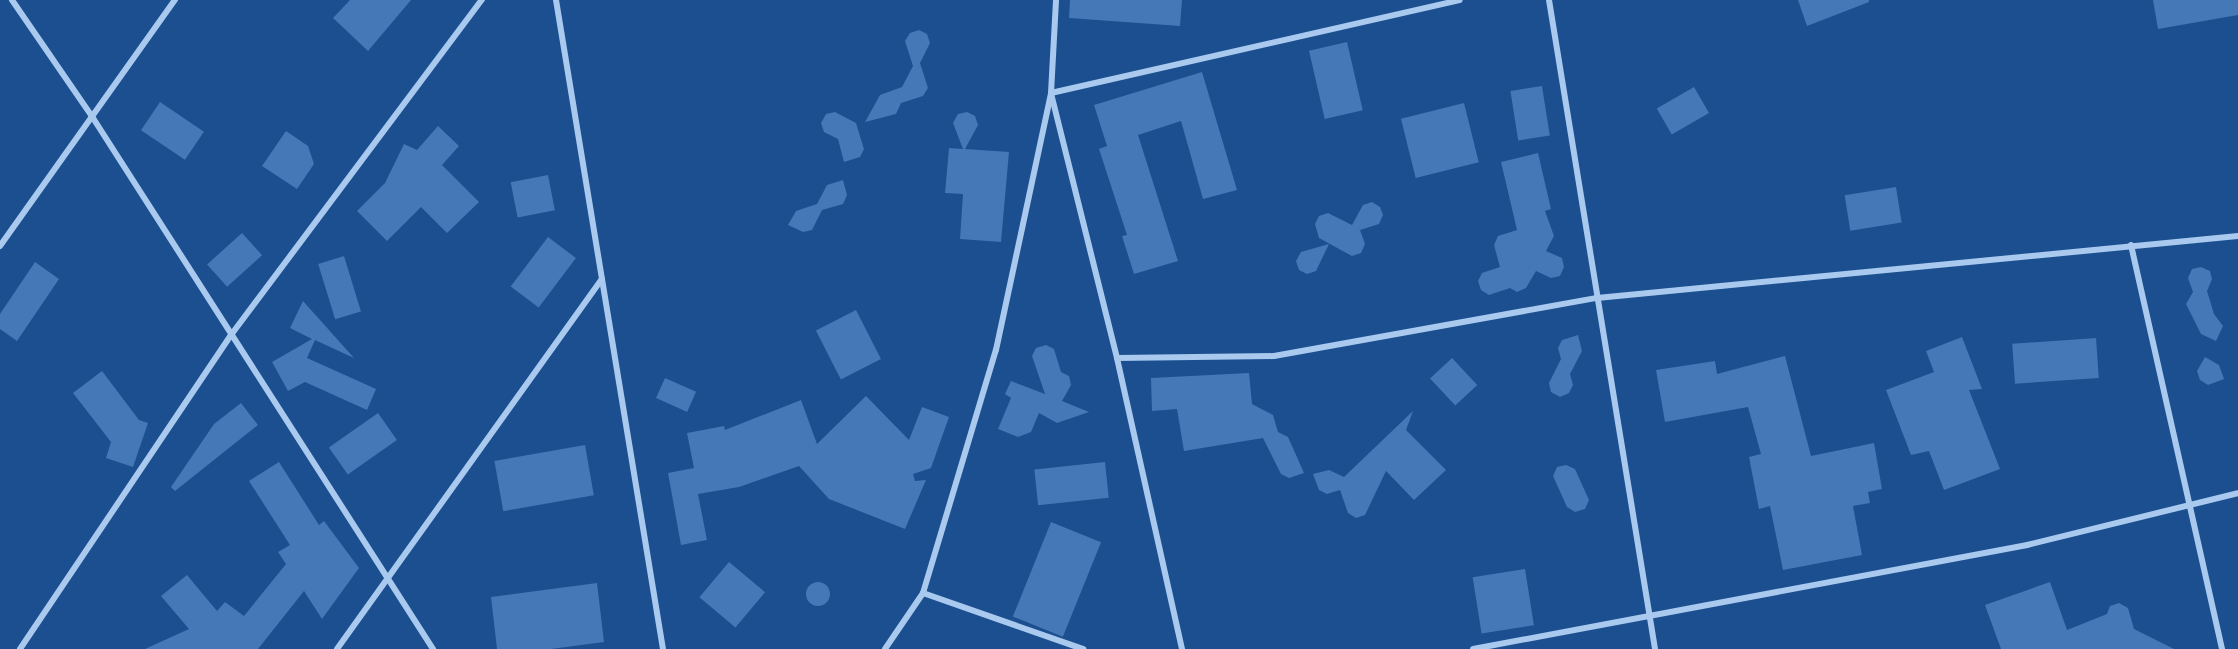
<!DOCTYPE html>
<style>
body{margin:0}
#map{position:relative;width:2238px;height:649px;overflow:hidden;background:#1b4f8f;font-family:"Archivo Narrow",sans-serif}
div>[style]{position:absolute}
.building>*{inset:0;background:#4478b7;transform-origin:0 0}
.round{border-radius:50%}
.minor>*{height:6px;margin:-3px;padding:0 3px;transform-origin:3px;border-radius:3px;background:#a9c9ee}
span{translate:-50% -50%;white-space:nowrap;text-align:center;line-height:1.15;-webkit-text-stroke:4.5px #1b4f8f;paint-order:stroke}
</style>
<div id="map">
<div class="building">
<div style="clip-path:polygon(350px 0,411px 0,368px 51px,333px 18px)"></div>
<div style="clip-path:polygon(1070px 0,1182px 0,1180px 26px,1069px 18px)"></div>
<div style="clip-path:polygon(1798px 0,1869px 0,1869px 2px,1807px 26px)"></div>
<div style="clip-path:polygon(2153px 0,2238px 0,2238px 15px,2158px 29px)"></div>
<div style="clip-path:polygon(919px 30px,927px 34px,930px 43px,920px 63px,928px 88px,923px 96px,901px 103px,896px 114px,865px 122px,880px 95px,902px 87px,913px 66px,905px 41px,910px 33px)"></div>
<div style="left:1347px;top:42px;width:70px;height:39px;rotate:77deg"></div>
<div style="clip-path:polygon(1202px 72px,1237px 190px,1203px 199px,1181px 121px,1138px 135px,1178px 261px,1134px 274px,1122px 236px,1127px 235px,1099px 149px,1107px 146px,1094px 105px)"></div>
<div style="left:1542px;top:86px;width:50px;height:32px;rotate:81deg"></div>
<div style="left:1694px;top:87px;width:30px;height:43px;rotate:60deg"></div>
<div style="left:160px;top:102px;width:53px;height:34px;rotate:34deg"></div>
<div style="left:1464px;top:103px;width:61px;height:65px;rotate:76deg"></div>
<div style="clip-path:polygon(835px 112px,856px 123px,864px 149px,860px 157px,844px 162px,838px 139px,824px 132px,821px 123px,826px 114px)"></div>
<div style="clip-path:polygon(967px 112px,975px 116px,978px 125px,965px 149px,1009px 152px,1001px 242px,960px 239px,963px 194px,945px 193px,949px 148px,963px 149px,953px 123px,958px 114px)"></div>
<div style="clip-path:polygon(438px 126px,459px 146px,442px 165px,479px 202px,447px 233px,421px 207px,387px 241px,357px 211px,385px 183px,404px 144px,417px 150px)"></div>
<div style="clip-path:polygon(286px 131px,308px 146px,314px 164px,297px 189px,262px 166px)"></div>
<div style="clip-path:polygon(1538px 153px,1551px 209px,1545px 211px,1554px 236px,1546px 251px,1562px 258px,1564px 267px,1560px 276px,1551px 278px,1536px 271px,1526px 288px,1517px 292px,1510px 288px,1489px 295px,1481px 290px,1478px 281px,1482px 273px,1500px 267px,1494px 245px,1498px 236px,1517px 230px,1501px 162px)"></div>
<div style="left:548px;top:175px;width:36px;height:38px;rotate:79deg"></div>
<div style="clip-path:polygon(843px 180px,847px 195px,843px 204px,822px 210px,812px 230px,803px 232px,788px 225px,796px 211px,817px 204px,827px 185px)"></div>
<div style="left:1896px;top:187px;width:36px;height:52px;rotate:81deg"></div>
<div style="clip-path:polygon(1372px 202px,1380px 207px,1383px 215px,1379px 224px,1360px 230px,1365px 244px,1361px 253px,1352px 256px,1319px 238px,1315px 224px,1319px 216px,1328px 213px,1352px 225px,1363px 205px)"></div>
<div style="left:242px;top:233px;width:30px;height:47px;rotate:48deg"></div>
<div style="left:548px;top:237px;width:35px;height:62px;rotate:37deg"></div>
<div style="clip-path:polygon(1329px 244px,1316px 271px,1307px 274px,1299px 270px,1296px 261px,1301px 252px)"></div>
<div style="left:344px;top:256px;width:58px;height:27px;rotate:73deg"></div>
<div style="clip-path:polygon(35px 262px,59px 279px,17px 341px,0 329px,0 314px)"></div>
<div style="clip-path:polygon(2201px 267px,2210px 271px,2212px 279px,2207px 291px,2214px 314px,2223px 326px,2216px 341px,2201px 334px,2186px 304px,2193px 292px,2188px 278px,2192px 269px)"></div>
<div style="clip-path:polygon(303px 301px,354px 358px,315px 340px,307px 358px,376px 389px,367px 410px,305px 382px,288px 391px,272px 362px,312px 339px,290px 328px)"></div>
<div style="left:856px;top:310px;width:55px;height:45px;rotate:63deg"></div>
<div style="clip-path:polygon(1578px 335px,1582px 351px,1570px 374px,1573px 385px,1569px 393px,1560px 397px,1551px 392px,1549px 383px,1561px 359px,1558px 348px,1562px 340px)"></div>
<div style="clip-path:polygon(1962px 337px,1982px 389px,1969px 390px,2000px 469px,1944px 490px,1929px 451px,1911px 455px,1886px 390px,1934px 372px,1926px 351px)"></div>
<div style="left:2096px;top:338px;width:40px;height:84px;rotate:86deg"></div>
<div style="clip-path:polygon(1046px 345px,1054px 349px,1061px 372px,1069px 376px,1071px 385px,1062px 401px,1089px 412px,1057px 423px,1039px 413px,1031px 432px,1018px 437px,998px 429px,1011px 398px,1005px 394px,1011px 381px,1045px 394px,1032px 356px,1036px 348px)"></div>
<div style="clip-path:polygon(1785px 356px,1811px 456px,1874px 443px,1882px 489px,1868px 492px,1870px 503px,1853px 506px,1862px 555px,1783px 570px,1770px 506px,1759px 509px,1749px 457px,1761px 454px,1748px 407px,1665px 422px,1656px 370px,1715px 361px,1717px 374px)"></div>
<div style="clip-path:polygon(2205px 357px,2219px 365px,2224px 379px,2208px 385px,2200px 380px,2197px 371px)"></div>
<div style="left:1452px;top:358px;width:37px;height:30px;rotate:47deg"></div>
<div style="clip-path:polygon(102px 371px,139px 420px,148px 423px,133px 467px,106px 458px,111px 442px,73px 393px)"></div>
<div style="clip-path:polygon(1249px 373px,1252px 404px,1273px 415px,1278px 432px,1288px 437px,1304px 473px,1289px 478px,1281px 474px,1263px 438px,1184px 451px,1177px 409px,1152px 411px,1151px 378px)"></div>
<div style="left:665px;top:378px;width:34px;height:22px;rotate:24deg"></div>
<div style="clip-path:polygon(866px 396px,909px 440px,922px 407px,949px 417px,931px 468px,913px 474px,915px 481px,926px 480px,905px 529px,829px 499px,799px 466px,739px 487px,698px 494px,707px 540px,681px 545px,668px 473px,694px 468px,687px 433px,724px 426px,725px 430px,801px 400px,817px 444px)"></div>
<div style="clip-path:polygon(241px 403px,258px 425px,175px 491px,171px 487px,214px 424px)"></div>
<div style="clip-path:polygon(1413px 411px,1406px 430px,1446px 470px,1414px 500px,1386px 471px,1365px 515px,1356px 518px,1348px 513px,1340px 490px,1327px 494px,1319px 490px,1313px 474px,1329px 470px,1344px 477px)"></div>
<div style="left:378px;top:413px;width:33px;height:60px;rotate:55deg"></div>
<div style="left:585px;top:445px;width:51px;height:92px;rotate:80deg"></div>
<div style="clip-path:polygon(279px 462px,319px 525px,324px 521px,359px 568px,322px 619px,304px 591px,258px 649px,145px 649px,189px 629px,161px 596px,187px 575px,217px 611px,225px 602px,244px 616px,286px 564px,278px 552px,290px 545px,249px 481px)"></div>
<div style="left:1105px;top:462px;width:36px;height:71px;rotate:84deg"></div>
<div style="clip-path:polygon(1566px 465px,1575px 469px,1589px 500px,1585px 509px,1575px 512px,1567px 507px,1553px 476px,1557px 467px)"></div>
<div style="left:1051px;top:522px;width:54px;height:102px;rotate:22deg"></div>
<div style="left:729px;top:562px;width:47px;height:46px;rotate:40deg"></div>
<div style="left:1525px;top:569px;width:57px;height:53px;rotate:81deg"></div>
<div style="clip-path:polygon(2050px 582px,2067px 630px,2107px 614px,2110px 606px,2119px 603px,2128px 608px,2134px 629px,2174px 649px,2001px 649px,1985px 605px)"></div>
<div class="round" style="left:806px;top:582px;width:24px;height:24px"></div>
<div style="clip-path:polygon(597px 583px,604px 642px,551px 649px,497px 649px,491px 597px)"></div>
</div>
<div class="minor">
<div style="left:12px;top:0;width:143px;rotate:55.5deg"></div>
<div style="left:93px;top:118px;width:631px;rotate:57.37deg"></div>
<div style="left:556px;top:0;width:658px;rotate:80.64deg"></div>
<div style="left:1549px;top:0;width:658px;rotate:80.72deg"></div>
<div style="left:2131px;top:245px;width:414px;rotate:77.3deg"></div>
<div style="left:0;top:246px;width:302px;rotate:-54.6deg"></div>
<div style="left:1117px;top:358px;width:157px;rotate:-0.7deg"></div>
<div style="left:1274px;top:356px;width:328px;rotate:-10.2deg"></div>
<div style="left:1597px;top:298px;width:644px;rotate:-5.52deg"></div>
<div style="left:923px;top:593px;width:170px;rotate:19.3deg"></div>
<div style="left:20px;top:649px;width:378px;rotate:-56.1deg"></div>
<div style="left:231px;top:335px;width:419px;rotate:-53.2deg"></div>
<div style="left:337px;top:649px;width:455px;rotate:-54.4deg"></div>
<div style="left:885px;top:649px;width:68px;rotate:-55.8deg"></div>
<div style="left:923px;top:593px;width:254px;rotate:-73.3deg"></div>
<div style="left:996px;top:350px;width:263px;rotate:-77.9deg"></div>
<div style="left:1051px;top:93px;width:93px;rotate:-86.9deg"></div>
<div style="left:1182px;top:649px;width:298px;rotate:-102.6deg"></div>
<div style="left:1117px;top:358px;width:273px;rotate:-104deg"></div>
<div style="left:1051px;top:93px;width:419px;rotate:-12.8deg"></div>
<div style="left:1473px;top:649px;width:564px;rotate:-10.63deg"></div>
<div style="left:2027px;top:545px;width:217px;rotate:-13.8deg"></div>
</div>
</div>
